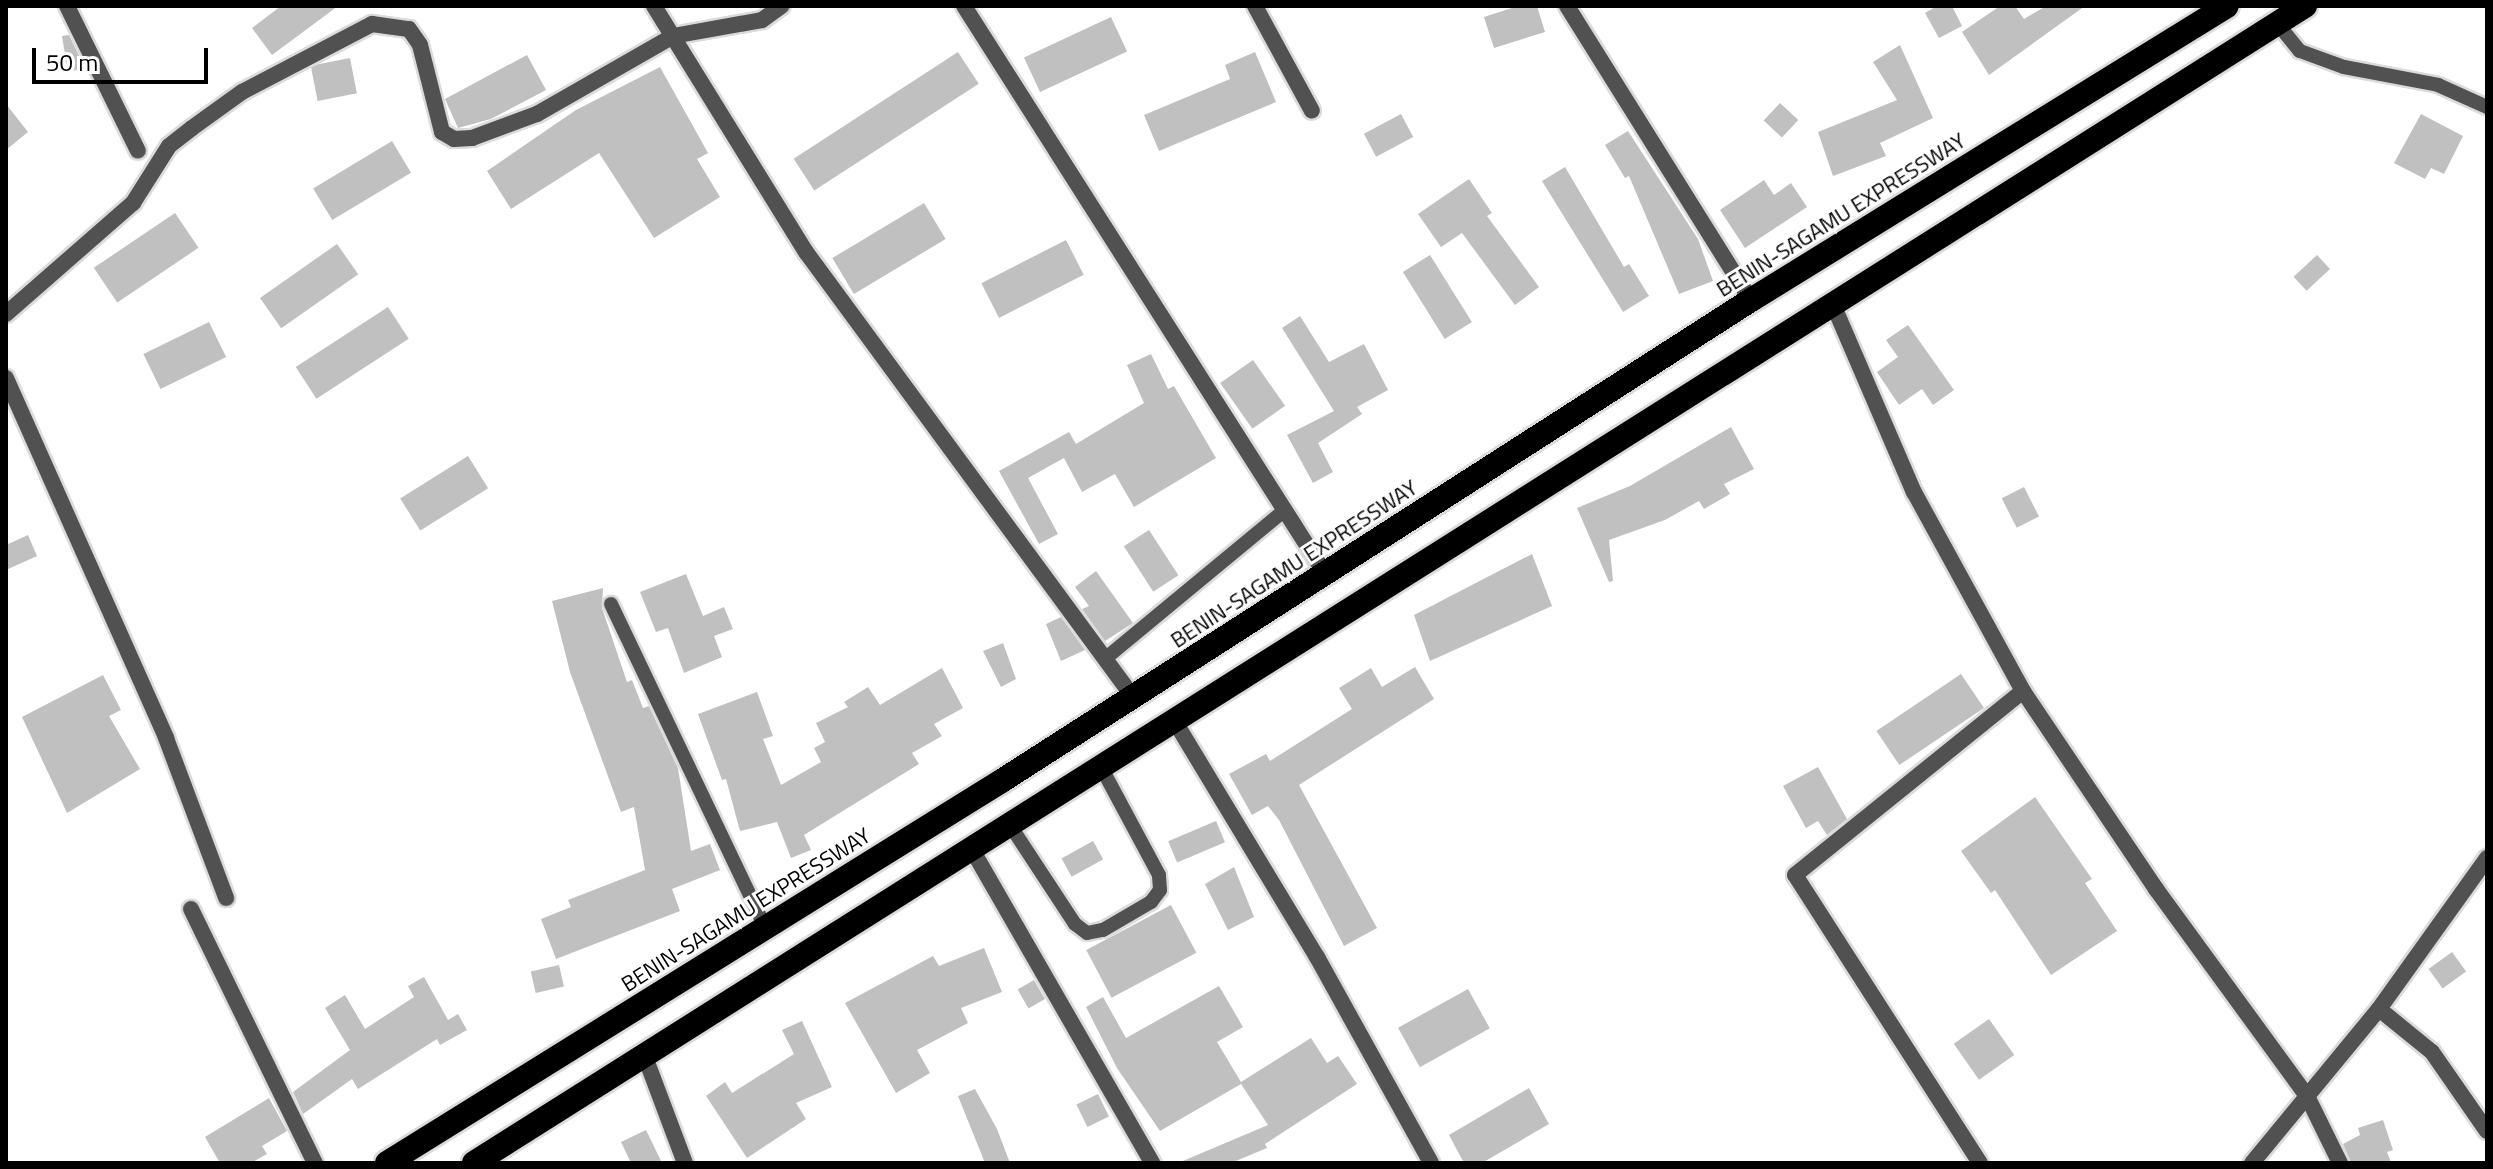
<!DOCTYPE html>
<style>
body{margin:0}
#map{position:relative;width:2493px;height:1169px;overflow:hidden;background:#fff;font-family:"Titillium Web",sans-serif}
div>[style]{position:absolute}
.building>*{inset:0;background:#c0c0c0;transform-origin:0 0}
.roads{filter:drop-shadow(2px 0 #dbdbdb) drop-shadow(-2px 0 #dbdbdb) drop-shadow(0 2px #dbdbdb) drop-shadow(0 -2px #dbdbdb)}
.lane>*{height:14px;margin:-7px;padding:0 7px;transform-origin:7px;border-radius:7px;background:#515151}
.street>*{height:16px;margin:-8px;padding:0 8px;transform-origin:8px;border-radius:8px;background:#515151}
.highway>*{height:24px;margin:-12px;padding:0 12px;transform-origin:12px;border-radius:12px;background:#000}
span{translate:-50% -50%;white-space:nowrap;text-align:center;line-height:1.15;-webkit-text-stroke:6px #fff;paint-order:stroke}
.street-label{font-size:22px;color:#000}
.frame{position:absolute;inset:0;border:8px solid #000;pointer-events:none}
.scale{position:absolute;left:32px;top:48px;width:176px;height:36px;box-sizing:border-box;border:4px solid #000;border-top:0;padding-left:10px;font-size:24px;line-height:28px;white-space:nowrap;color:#000;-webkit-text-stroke:6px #fff;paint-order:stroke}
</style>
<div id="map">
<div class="building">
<div style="clip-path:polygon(281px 6px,338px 6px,272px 55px,252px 28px)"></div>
<div style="clip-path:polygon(1518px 6px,1537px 6px,1545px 32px,1494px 48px,1484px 17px)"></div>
<div style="clip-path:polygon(1937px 6px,1952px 6px,1962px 26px,1939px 38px,1925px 13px)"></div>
<div style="clip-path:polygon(2000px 6px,2015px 6px,2024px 19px,2046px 6px,2085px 6px,1989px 75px,1962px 32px)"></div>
<div style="left:1111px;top:17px;width:38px;height:96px;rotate:65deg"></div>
<div style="clip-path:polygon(69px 35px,85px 68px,68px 72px,62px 36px)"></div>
<div style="clip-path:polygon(1900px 45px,1933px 118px,1880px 143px,1886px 156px,1833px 176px,1818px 132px,1897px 100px,1873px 62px)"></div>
<div style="left:958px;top:52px;width:38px;height:196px;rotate:57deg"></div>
<div style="clip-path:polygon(1255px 52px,1276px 102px,1159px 151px,1144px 115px,1230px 79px,1225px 65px)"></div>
<div style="clip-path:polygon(527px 55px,546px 90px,491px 119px,458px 128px,445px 99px)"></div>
<div style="left:350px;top:58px;width:36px;height:40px;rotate:79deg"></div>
<div style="clip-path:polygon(660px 67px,708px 153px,697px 159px,720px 197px,654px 238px,599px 153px,511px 209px,487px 171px,576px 110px)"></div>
<div style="left:1780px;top:103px;width:25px;height:24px;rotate:43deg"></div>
<div style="clip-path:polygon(6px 104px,28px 132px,6px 150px)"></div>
<div style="left:1401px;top:114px;width:26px;height:42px;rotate:62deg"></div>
<div style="clip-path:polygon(2421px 114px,2463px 136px,2444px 174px,2431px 168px,2425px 179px,2394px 163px)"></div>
<div style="clip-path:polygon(1628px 131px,1698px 239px,1713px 281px,1679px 294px,1629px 176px,1625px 178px,1605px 145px)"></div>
<div style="left:392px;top:141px;width:37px;height:92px;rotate:59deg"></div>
<div style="clip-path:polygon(1565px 167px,1624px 267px,1629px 264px,1649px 296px,1623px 312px,1542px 181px)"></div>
<div style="clip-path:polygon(1469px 179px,1492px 213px,1487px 216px,1539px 287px,1515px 305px,1462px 233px,1441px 247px,1418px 214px)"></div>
<div style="clip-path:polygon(1764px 180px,1774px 195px,1791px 183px,1807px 207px,1745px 248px,1720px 210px)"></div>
<div style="left:924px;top:203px;width:42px;height:107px;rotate:59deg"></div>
<div style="left:175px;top:213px;width:42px;height:98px;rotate:56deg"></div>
<div style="left:1066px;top:240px;width:39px;height:95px;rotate:63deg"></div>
<div style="left:337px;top:244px;width:37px;height:94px;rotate:55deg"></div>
<div style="left:1430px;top:255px;width:79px;height:32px;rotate:58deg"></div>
<div style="left:2317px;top:255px;width:19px;height:32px;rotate:47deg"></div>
<div style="left:388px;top:307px;width:38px;height:110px;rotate:57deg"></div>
<div style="clip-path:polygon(1300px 316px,1329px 362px,1364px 344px,1388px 390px,1357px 407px,1362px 414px,1318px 443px,1333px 472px,1313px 483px,1287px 435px,1334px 411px,1282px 328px)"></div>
<div style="left:209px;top:322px;width:39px;height:73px;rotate:64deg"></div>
<div style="clip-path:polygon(1908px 325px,1954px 390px,1933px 405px,1922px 389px,1899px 405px,1877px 372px,1898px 357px,1886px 340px)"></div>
<div style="clip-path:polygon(1151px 354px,1168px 389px,1174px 386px,1216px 458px,1134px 507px,1115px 474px,1082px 492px,1064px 458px,1028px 478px,1058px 534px,1039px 544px,999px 471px,1069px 432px,1076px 444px,1144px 403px,1127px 365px)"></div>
<div style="left:1253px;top:360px;width:56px;height:40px;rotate:55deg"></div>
<div style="clip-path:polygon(1731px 427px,1754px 469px,1724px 484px,1730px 494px,1704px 509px,1699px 501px,1665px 520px,1609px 540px,1613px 581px,1609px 582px,1577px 508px,1630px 486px)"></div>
<div style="left:468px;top:456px;width:38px;height:80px;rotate:58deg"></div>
<div style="left:2024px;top:487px;width:33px;height:25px;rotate:63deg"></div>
<div style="left:1149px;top:530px;width:54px;height:30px;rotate:57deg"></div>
<div style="clip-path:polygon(28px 535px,37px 556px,6px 570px,6px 545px)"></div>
<div style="clip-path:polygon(1532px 554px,1552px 606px,1430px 661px,1414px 615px)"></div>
<div style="clip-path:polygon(1096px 571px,1133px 623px,1105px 641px,1082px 609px,1089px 606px,1075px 587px)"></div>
<div style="clip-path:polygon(686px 574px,703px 616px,724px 607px,733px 629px,714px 636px,722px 657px,684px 673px,668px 628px,656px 632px,640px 592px)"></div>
<div style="clip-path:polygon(603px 588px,602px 608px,627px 682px,632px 680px,643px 708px,649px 706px,678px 768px,691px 851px,710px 844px,720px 870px,672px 889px,680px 911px,556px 959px,541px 919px,571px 907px,568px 900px,645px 870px,634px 807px,621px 812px,570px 672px,552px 601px)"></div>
<div style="clip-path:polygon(1061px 617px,1085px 650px,1061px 661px,1046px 624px)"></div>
<div style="clip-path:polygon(1003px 643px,1016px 679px,1001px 687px,983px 651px)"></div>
<div style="clip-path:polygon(1415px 667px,1434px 699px,1299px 785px,1377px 928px,1344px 946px,1279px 820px,1268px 806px,1252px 815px,1229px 774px,1266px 754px,1270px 761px,1352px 709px,1339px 688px,1371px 668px,1382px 687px)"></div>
<div style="clip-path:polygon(942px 668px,963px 708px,934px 724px,942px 736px,912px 753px,919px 764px,804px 835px,811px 850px,791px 858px,777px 822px,740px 831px,726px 779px,722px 780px,698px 714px,757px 692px,773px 736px,763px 739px,781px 785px,821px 762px,814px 748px,825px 742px,816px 723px,848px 707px,844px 702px,868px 687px,880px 705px)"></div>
<div style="left:1961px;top:674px;width:41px;height:102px;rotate:56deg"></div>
<div style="clip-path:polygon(103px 675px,121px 710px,109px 716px,140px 769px,67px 813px,22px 717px)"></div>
<div style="clip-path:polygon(1818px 767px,1847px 819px,1827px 835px,1818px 821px,1806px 828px,1783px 786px)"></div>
<div style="clip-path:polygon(2035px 797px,2092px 879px,2085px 883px,2117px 931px,2051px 975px,1995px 890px,1991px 893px,1961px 851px)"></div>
<div style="left:1216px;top:821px;width:23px;height:52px;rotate:67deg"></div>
<div style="left:1093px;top:841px;width:21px;height:36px;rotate:61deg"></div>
<div style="clip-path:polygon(1234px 867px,1254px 917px,1228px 930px,1205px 884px)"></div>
<div style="left:1171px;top:905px;width:54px;height:96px;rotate:62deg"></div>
<div style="clip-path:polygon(984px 948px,1002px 992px,961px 1008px,968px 1023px,917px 1050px,930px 1073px,896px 1093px,845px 1003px,933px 956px,939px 966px)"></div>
<div style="left:2452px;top:952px;width:24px;height:29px;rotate:54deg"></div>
<div style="left:559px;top:965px;width:22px;height:29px;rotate:77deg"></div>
<div style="clip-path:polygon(424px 977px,448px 1020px,458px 1014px,467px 1030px,440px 1045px,437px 1039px,358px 1089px,352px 1079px,303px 1114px,293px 1092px,350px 1050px,325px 1008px,345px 995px,365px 1029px,414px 997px,408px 986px)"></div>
<div style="left:1034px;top:980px;width:22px;height:19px;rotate:60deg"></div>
<div style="clip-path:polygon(1219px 986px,1243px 1027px,1217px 1042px,1241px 1082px,1311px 1038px,1327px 1063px,1338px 1056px,1357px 1084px,1265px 1144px,1267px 1148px,1231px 1163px,1178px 1163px,1268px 1125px,1241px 1084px,1160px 1131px,1117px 1068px,1086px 1007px,1103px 997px,1126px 1038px)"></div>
<div style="left:1468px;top:989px;width:45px;height:80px;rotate:61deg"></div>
<div style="left:1989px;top:1019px;width:44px;height:43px;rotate:55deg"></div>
<div style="clip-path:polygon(802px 1021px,832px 1087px,796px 1103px,806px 1119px,747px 1158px,706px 1096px,725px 1082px,732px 1093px,794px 1054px,782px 1030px)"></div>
<div style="clip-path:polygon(1529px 1088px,1549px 1124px,1482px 1163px,1464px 1163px,1449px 1135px)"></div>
<div style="clip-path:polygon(975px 1089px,997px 1129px,1010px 1163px,985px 1163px,958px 1096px)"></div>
<div style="left:1098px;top:1094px;width:25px;height:24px;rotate:64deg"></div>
<div style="clip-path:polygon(269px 1098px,287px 1131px,262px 1146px,267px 1154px,251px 1163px,220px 1163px,205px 1137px)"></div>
<div style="clip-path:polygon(2383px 1120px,2393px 1150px,2387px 1152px,2391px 1163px,2351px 1163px,2343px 1144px,2360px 1135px,2358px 1128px)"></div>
<div style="clip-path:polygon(646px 1130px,662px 1163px,631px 1163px,621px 1142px)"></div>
</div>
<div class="roads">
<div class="lane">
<div style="left:2277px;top:23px;width:36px;rotate:51deg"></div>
<div style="left:2300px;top:51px;width:47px;rotate:20deg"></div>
<div style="left:2344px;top:67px;width:96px;rotate:10.8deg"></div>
<div style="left:2438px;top:85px;width:54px;rotate:24.2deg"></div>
<div style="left:611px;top:604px;width:360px;rotate:64.5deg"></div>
<div style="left:1106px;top:658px;width:232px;rotate:-39.6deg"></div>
<div style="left:1008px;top:822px;width:122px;rotate:56.7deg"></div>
<div style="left:1075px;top:924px;width:15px;rotate:37deg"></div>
<div style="left:1087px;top:933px;width:16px;rotate:-11deg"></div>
<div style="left:1103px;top:930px;width:56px;rotate:-30.3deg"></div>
<div style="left:1151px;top:902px;width:15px;rotate:-53deg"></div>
<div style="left:1160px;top:890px;width:15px;rotate:-94deg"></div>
<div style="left:1159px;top:875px;width:125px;rotate:-118.2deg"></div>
</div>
<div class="street">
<div style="left:67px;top:6px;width:161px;rotate:63.9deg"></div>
<div style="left:654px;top:6px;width:289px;rotate:58.3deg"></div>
<div style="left:806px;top:252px;width:552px;rotate:53.69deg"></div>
<div style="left:964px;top:6px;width:674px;rotate:57.54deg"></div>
<div style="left:1255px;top:6px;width:119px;rotate:61.5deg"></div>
<div style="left:1567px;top:6px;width:347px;rotate:58deg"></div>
<div style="left:1832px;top:302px;width:207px;rotate:66.7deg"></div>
<div style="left:1914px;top:492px;width:227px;rotate:61.3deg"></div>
<div style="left:2023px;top:691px;width:239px;rotate:56.1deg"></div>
<div style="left:2156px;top:889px;width:256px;rotate:53.9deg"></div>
<div style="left:2307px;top:1096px;width:75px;rotate:63.8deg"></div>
<div style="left:6px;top:314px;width:169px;rotate:-41.2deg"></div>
<div style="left:133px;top:203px;width:67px;rotate:-57.7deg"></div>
<div style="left:169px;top:146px;width:29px;rotate:-38deg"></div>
<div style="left:192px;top:128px;width:62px;rotate:-35.8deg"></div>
<div style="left:242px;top:92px;width:147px;rotate:-27.6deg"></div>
<div style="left:372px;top:24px;width:37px;rotate:8deg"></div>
<div style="left:409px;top:29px;width:19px;rotate:55deg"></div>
<div style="left:420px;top:45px;width:90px;rotate:75.8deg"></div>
<div style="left:442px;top:132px;width:14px;rotate:30deg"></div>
<div style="left:454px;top:139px;width:18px;rotate:-3deg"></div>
<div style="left:472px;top:138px;width:69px;rotate:-20.3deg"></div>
<div style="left:537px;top:114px;width:157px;rotate:-29.8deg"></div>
<div style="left:673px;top:36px;width:90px;rotate:-10.2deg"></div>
<div style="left:762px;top:20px;width:24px;rotate:-36deg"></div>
<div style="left:6px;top:378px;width:394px;rotate:66deg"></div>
<div style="left:166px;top:738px;width:171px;rotate:69.4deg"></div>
<div style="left:1174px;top:720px;width:277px;rotate:58.9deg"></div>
<div style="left:1317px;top:957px;width:235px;rotate:61deg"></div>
<div style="left:970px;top:846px;width:366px;rotate:60.1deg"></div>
<div style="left:191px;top:909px;width:283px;rotate:64deg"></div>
<div style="left:2379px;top:1009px;width:68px;rotate:39.1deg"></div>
<div style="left:2432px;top:1052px;width:96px;rotate:55.2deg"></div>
<div style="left:644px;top:1054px;width:116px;rotate:69.4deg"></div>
<div style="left:1980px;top:1163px;width:342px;rotate:-122.7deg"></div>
<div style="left:1795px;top:875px;width:293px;rotate:-38.9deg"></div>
<div style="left:2252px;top:1163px;width:200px;rotate:-50.5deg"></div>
<div style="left:2379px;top:1009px;width:186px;rotate:-54.4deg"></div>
</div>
<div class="highway">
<div style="left:387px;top:1163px;width:725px;rotate:-31.87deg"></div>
<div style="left:1003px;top:780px;width:889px;rotate:-32.69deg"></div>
<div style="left:1751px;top:300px;width:559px;rotate:-31.7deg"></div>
<div style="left:474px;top:1163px;width:2166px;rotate:-32.29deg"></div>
</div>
</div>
<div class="street-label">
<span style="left:1841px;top:215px;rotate:-32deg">BENIN-SAGAMU EXPRESSWAY</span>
<span style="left:1294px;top:564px;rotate:-33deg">BENIN-SAGAMU EXPRESSWAY</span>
<span style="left:746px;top:910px;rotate:-32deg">BENIN-SAGAMU EXPRESSWAY</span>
</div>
<div class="frame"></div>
<div class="scale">50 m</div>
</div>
